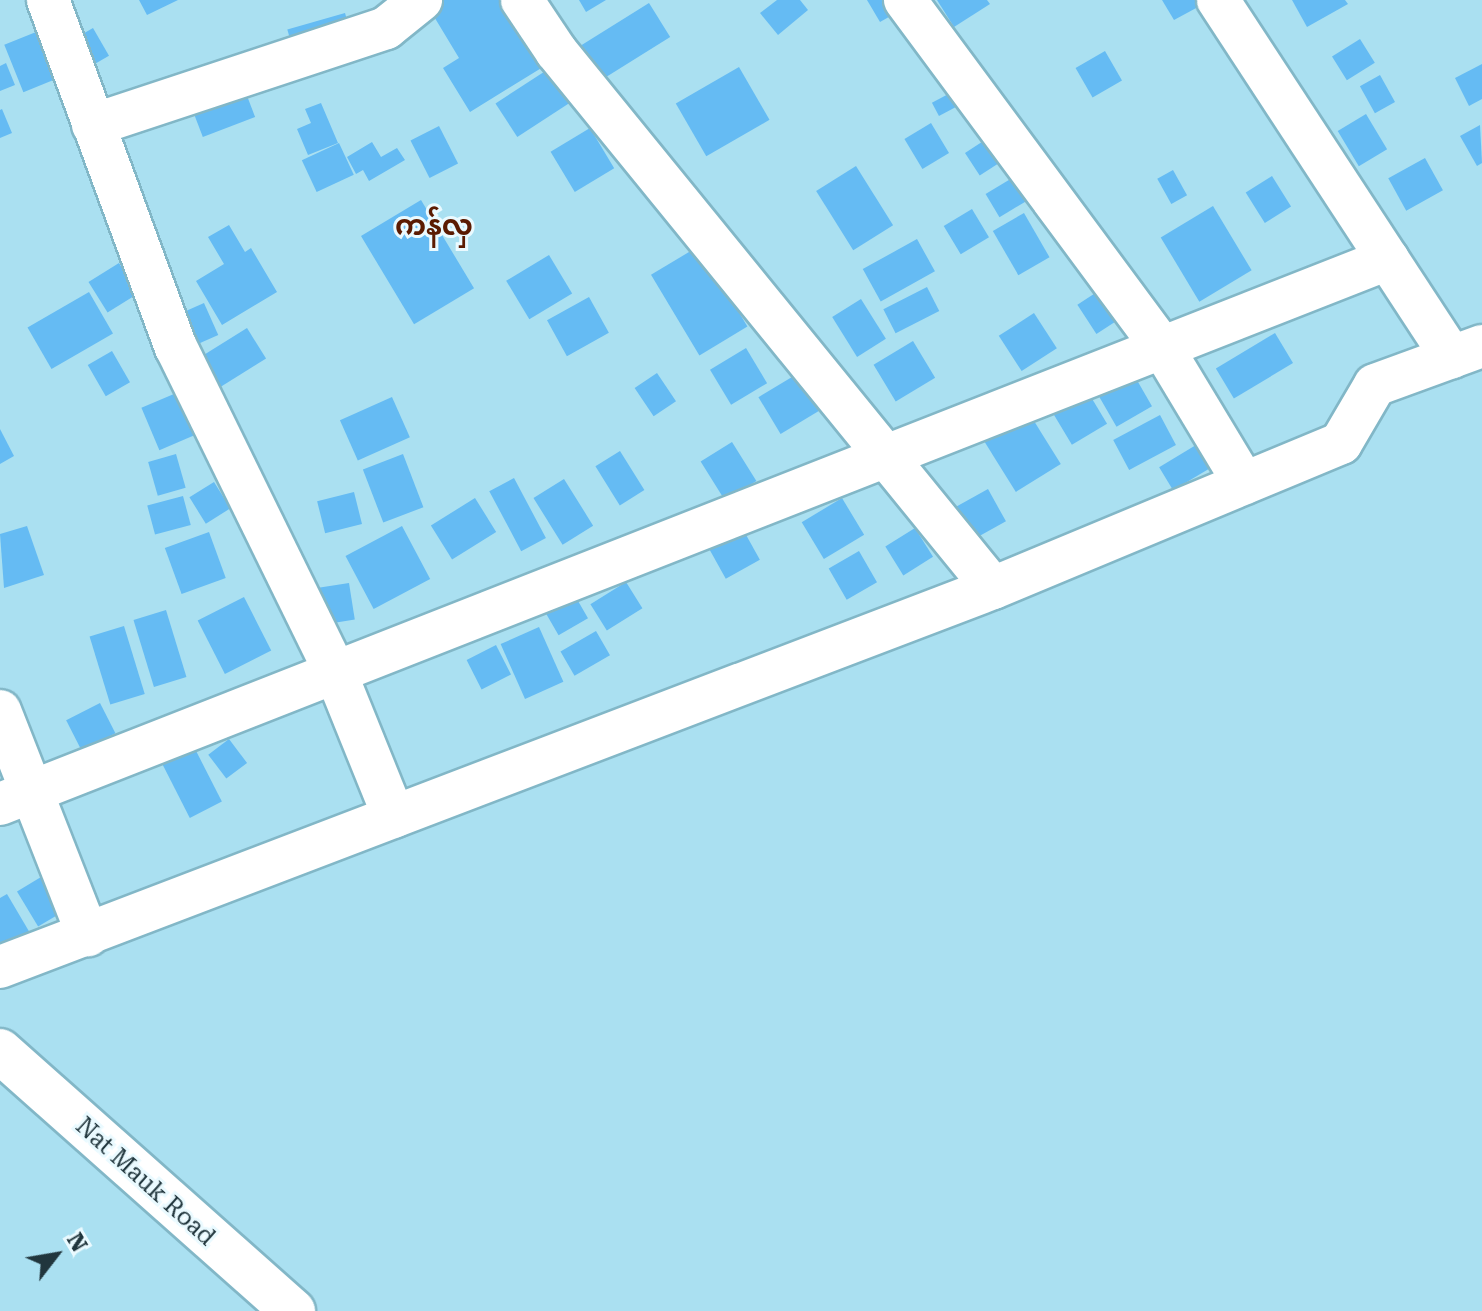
<!DOCTYPE html>
<meta charset="utf-8">
<style>
body{margin:0}
#map{position:relative;width:1482px;height:1311px;overflow:hidden;background:#aae0f1;font-family:"Roboto Serif","Noto Sans Myanmar",serif}
div>[style]{position:absolute}
.building>*{inset:0;background:#65bbf3;transform-origin:0 0}
.roads{filter:drop-shadow(2px 0 #82b7c7) drop-shadow(-2px 0 #82b7c7) drop-shadow(0 2px #82b7c7) drop-shadow(0 -2px #82b7c7)}
.street>*{height:42px;margin:-21px;padding:0 21px;transform-origin:21px;border-radius:21px;background:#fff}
.highway>*{height:44px;margin:-22px;padding:0 22px;transform-origin:22px;border-radius:22px;background:#fff}
span{translate:-50% -50%;white-space:nowrap;text-align:center;line-height:1.15;-webkit-text-stroke:6px #eafaff;paint-order:stroke}
.street-label{font-size:24px;color:#21363d}
.quarter-label{font-size:28px;color:#5b1b02;font-weight:700}
.north{position:absolute;left:16px;top:1215px;width:80px;height:80px;-webkit-text-stroke:6px #eafaff;paint-order:stroke;rotate:59deg;font-size:22px;font-weight:700;line-height:32px;text-align:center;color:#21363d}
.north::after{content:'';display:block;margin:auto;width:28px;height:36px;background:#21363d;clip-path:polygon(50% 0,100% 100%,50% 72%,0 100%)}
</style>
<div id="map">
<div class="building">
<div style="clip-path:polygon(139px 0,178px 0,147px 15px)"></div>
<div style="clip-path:polygon(424px 0,499px 0,543px 67px,470px 112px,443px 68px,459px 58px)"></div>
<div style="clip-path:polygon(579px 0,606px 0,586px 12px)"></div>
<div style="clip-path:polygon(777px 0,800px 0,808px 10px,778px 35px,760px 13px)"></div>
<div style="clip-path:polygon(867px 0,897px 0,903px 9px,880px 22px)"></div>
<div style="clip-path:polygon(937px 0,987px 0,990px 4px,954px 27px)"></div>
<div style="clip-path:polygon(1162px 0,1211px 0,1174px 20px)"></div>
<div style="clip-path:polygon(1292px 0,1345px 0,1348px 4px,1307px 27px)"></div>
<div style="left:649px;top:3px;width:40px;height:85px;rotate:58deg"></div>
<div style="left:345px;top:13px;width:25px;height:60px;rotate:74deg"></div>
<div style="left:46px;top:28px;width:51px;height:45px;rotate:68deg"></div>
<div style="left:93px;top:28px;width:32px;height:21px;rotate:60deg"></div>
<div style="left:1360px;top:39px;width:28px;height:33px;rotate:58deg"></div>
<div style="left:1105px;top:51px;width:34px;height:34px;rotate:60deg"></div>
<div style="clip-path:polygon(6px 63px,15px 85px,0 91px,0 66px)"></div>
<div style="clip-path:polygon(1482px 64px,1482px 99px,1469px 106px,1455px 78px)"></div>
<div style="left:739px;top:67px;width:61px;height:73px;rotate:60deg"></div>
<div style="left:550px;top:68px;width:40px;height:65px;rotate:57deg"></div>
<div style="left:1380px;top:75px;width:31px;height:23px;rotate:61deg"></div>
<div style="left:244px;top:88px;width:31px;height:56px;rotate:69deg"></div>
<div style="left:954px;top:91px;width:15px;height:25px;rotate:62deg"></div>
<div style="clip-path:polygon(321px 103px,338px 143px,308px 155px,297px 129px,311px 123px,305px 109px)"></div>
<div style="clip-path:polygon(2px 109px,12px 133px,0 138px,0 110px)"></div>
<div style="left:1366px;top:114px;width:41px;height:33px;rotate:59deg"></div>
<div style="left:931px;top:123px;width:35px;height:31px;rotate:59deg"></div>
<div style="clip-path:polygon(1480px 125px,1482px 163px,1477px 166px,1460px 136px)"></div>
<div style="left:439px;top:126px;width:42px;height:32px;rotate:63deg"></div>
<div style="left:590px;top:128px;width:47px;height:46px;rotate:59deg"></div>
<div style="left:991px;top:136px;width:27px;height:31px;rotate:57deg"></div>
<div style="clip-path:polygon(372px 142px,381px 157px,397px 148px,405px 160px,369px 181px,363px 170px,356px 174px,347px 157px)"></div>
<div style="left:339px;top:143px;width:35px;height:41px;rotate:65deg"></div>
<div style="left:1425px;top:158px;width:37px;height:42px;rotate:61deg"></div>
<div style="left:856px;top:166px;width:70px;height:47px;rotate:58deg"></div>
<div style="left:1173px;top:170px;width:29px;height:18px;rotate:61deg"></div>
<div style="left:1019px;top:174px;width:27px;height:39px;rotate:59deg"></div>
<div style="left:1272px;top:176px;width:36px;height:31px;rotate:58deg"></div>
<div style="left:421px;top:200px;width:103px;height:70px;rotate:59deg"></div>
<div style="left:1213px;top:206px;width:75px;height:61px;rotate:59deg"></div>
<div style="left:972px;top:209px;width:33px;height:33px;rotate:59deg"></div>
<div style="left:1024px;top:213px;width:51px;height:36px;rotate:60deg"></div>
<div style="clip-path:polygon(229px 225px,245px 252px,251px 248px,277px 292px,222px 325px,196px 281px,224px 264px,208px 237px)"></div>
<div style="left:917px;top:239px;width:37px;height:62px;rotate:61deg"></div>
<div style="left:699px;top:246px;width:94px;height:56px;rotate:59deg"></div>
<div style="left:549px;top:255px;width:45px;height:50px;rotate:59deg"></div>
<div style="left:119px;top:263px;width:36px;height:36px;rotate:58deg"></div>
<div style="left:927px;top:287px;width:27px;height:49px;rotate:63deg"></div>
<div style="left:1100px;top:290px;width:35px;height:27px;rotate:57deg"></div>
<div style="left:89px;top:292px;width:48px;height:71px;rotate:60deg"></div>
<div style="left:589px;top:297px;width:41px;height:48px;rotate:61deg"></div>
<div style="left:861px;top:299px;width:47px;height:34px;rotate:58deg"></div>
<div style="left:204px;top:303px;width:35px;height:26px;rotate:66deg"></div>
<div style="left:1034px;top:313px;width:42px;height:42px;rotate:57deg"></div>
<div style="left:247px;top:328px;width:36px;height:60px;rotate:58deg"></div>
<div style="left:1275px;top:333px;width:35px;height:69px;rotate:59deg"></div>
<div style="left:913px;top:341px;width:43px;height:46px;rotate:59deg"></div>
<div style="left:746px;top:348px;width:41px;height:42px;rotate:59deg"></div>
<div style="left:112px;top:351px;width:36px;height:28px;rotate:60deg"></div>
<div style="left:657px;top:373px;width:34px;height:27px;rotate:56deg"></div>
<div style="left:797px;top:374px;width:43px;height:45px;rotate:59deg"></div>
<div style="left:1134px;top:375px;width:36px;height:41px;rotate:60deg"></div>
<div style="left:181px;top:391px;width:46px;height:43px;rotate:67deg"></div>
<div style="left:1088px;top:392px;width:37px;height:41px;rotate:59deg"></div>
<div style="left:392px;top:397px;width:44px;height:57px;rotate:66deg"></div>
<div style="left:1029px;top:413px;width:60px;height:53px;rotate:58deg"></div>
<div style="left:1160px;top:415px;width:34px;height:53px;rotate:62deg"></div>
<div style="clip-path:polygon(0 429px,14px 456px,0 464px)"></div>
<div style="left:732px;top:442px;width:46px;height:37px;rotate:58deg"></div>
<div style="left:1196px;top:445px;width:27px;height:43px;rotate:59deg"></div>
<div style="left:620px;top:451px;width:46px;height:29px;rotate:58deg"></div>
<div style="left:176px;top:454px;width:35px;height:29px;rotate:74deg"></div>
<div style="left:403px;top:454px;width:57px;height:43px;rotate:69deg"></div>
<div style="left:514px;top:478px;width:68px;height:28px;rotate:62deg"></div>
<div style="left:564px;top:479px;width:55px;height:36px;rotate:58deg"></div>
<div style="left:214px;top:482px;width:31px;height:29px;rotate:58deg"></div>
<div style="left:988px;top:489px;width:37px;height:37px;rotate:61deg"></div>
<div style="left:354px;top:492px;width:33px;height:38px;rotate:76deg"></div>
<div style="left:183px;top:496px;width:30px;height:37px;rotate:75deg"></div>
<div style="left:475px;top:498px;width:40px;height:52px;rotate:58deg"></div>
<div style="left:842px;top:498px;width:43px;height:47px;rotate:59deg"></div>
<div style="left:740px;top:524px;width:41px;height:39px;rotate:61deg"></div>
<div style="clip-path:polygon(27px 526px,44px 575px,4px 588px,0 534px)"></div>
<div style="left:402px;top:526px;width:60px;height:64px;rotate:62deg"></div>
<div style="left:915px;top:528px;width:34px;height:35px;rotate:58deg"></div>
<div style="left:209px;top:532px;width:49px;height:47px;rotate:70deg"></div>
<div style="left:859px;top:551px;width:36px;height:35px;rotate:60deg"></div>
<div style="left:626px;top:582px;width:31px;height:42px;rotate:58deg"></div>
<div style="left:349px;top:583px;width:37px;height:39px;rotate:81deg"></div>
<div style="left:574px;top:594px;width:28px;height:34px;rotate:60deg"></div>
<div style="left:244px;top:597px;width:60px;height:52px;rotate:63deg"></div>
<div style="left:166px;top:610px;width:70px;height:34px;rotate:73deg"></div>
<div style="left:124px;top:626px;width:71px;height:36px;rotate:73deg"></div>
<div style="left:539px;top:627px;width:60px;height:42px;rotate:66deg"></div>
<div style="left:596px;top:631px;width:28px;height:41px;rotate:60deg"></div>
<div style="left:496px;top:645px;width:33px;height:33px;rotate:63deg"></div>
<div style="left:100px;top:703px;width:34px;height:38px;rotate:63deg"></div>
<div style="left:229px;top:739px;width:30px;height:26px;rotate:53deg"></div>
<div style="left:191px;top:741px;width:68px;height:36px;rotate:63deg"></div>
<div style="left:41px;top:877px;width:41px;height:28px;rotate:59deg"></div>
<div style="clip-path:polygon(7px 894px,30px 933px,0 951px,0 898px)"></div>
</div>
<div class="roads">
<div class="street">
<div style="left:48px;top:0;width:370px;rotate:69.8deg"></div>
<div style="left:176px;top:347px;width:361px;rotate:63.9deg"></div>
<div style="left:335px;top:671px;width:157px;rotate:68deg"></div>
<div style="left:522px;top:0;width:61px;rotate:56.3deg"></div>
<div style="left:556px;top:51px;width:692px;rotate:50.86deg"></div>
<div style="left:905px;top:0;width:432px;rotate:53.5deg"></div>
<div style="left:1162px;top:347px;width:159px;rotate:58.9deg"></div>
<div style="left:1218px;top:0;width:427px;rotate:56.8deg"></div>
<div style="left:93px;top:125px;width:309px;rotate:-18.3deg"></div>
<div style="left:386px;top:28px;width:45px;rotate:-38.7deg"></div>
<div style="left:0;top:711px;width:241px;rotate:68.6deg"></div>
<div style="left:0;top:804px;width:1491px;rotate:-21.44deg"></div>
<div style="left:0;top:967px;width:1063px;rotate:-20.89deg"></div>
<div style="left:993px;top:588px;width:377px;rotate:-22.6deg"></div>
<div style="left:1341px;top:443px;width:67px;rotate:-59.6deg"></div>
<div style="left:1375px;top:385px;width:114px;rotate:-20deg"></div>
</div>
<div class="highway">
<div style="left:0;top:1051px;width:392px;rotate:41.6deg"></div>
</div>
</div>
<div class="street-label">
<span style="left:145px;top:1182px;rotate:42deg">Nat Mauk Road</span>
</div>
<div class="quarter-label">
<span style="left:434px;top:226px">ကန်လှ</span>
</div>
<div class="north">N</div>
</div>
